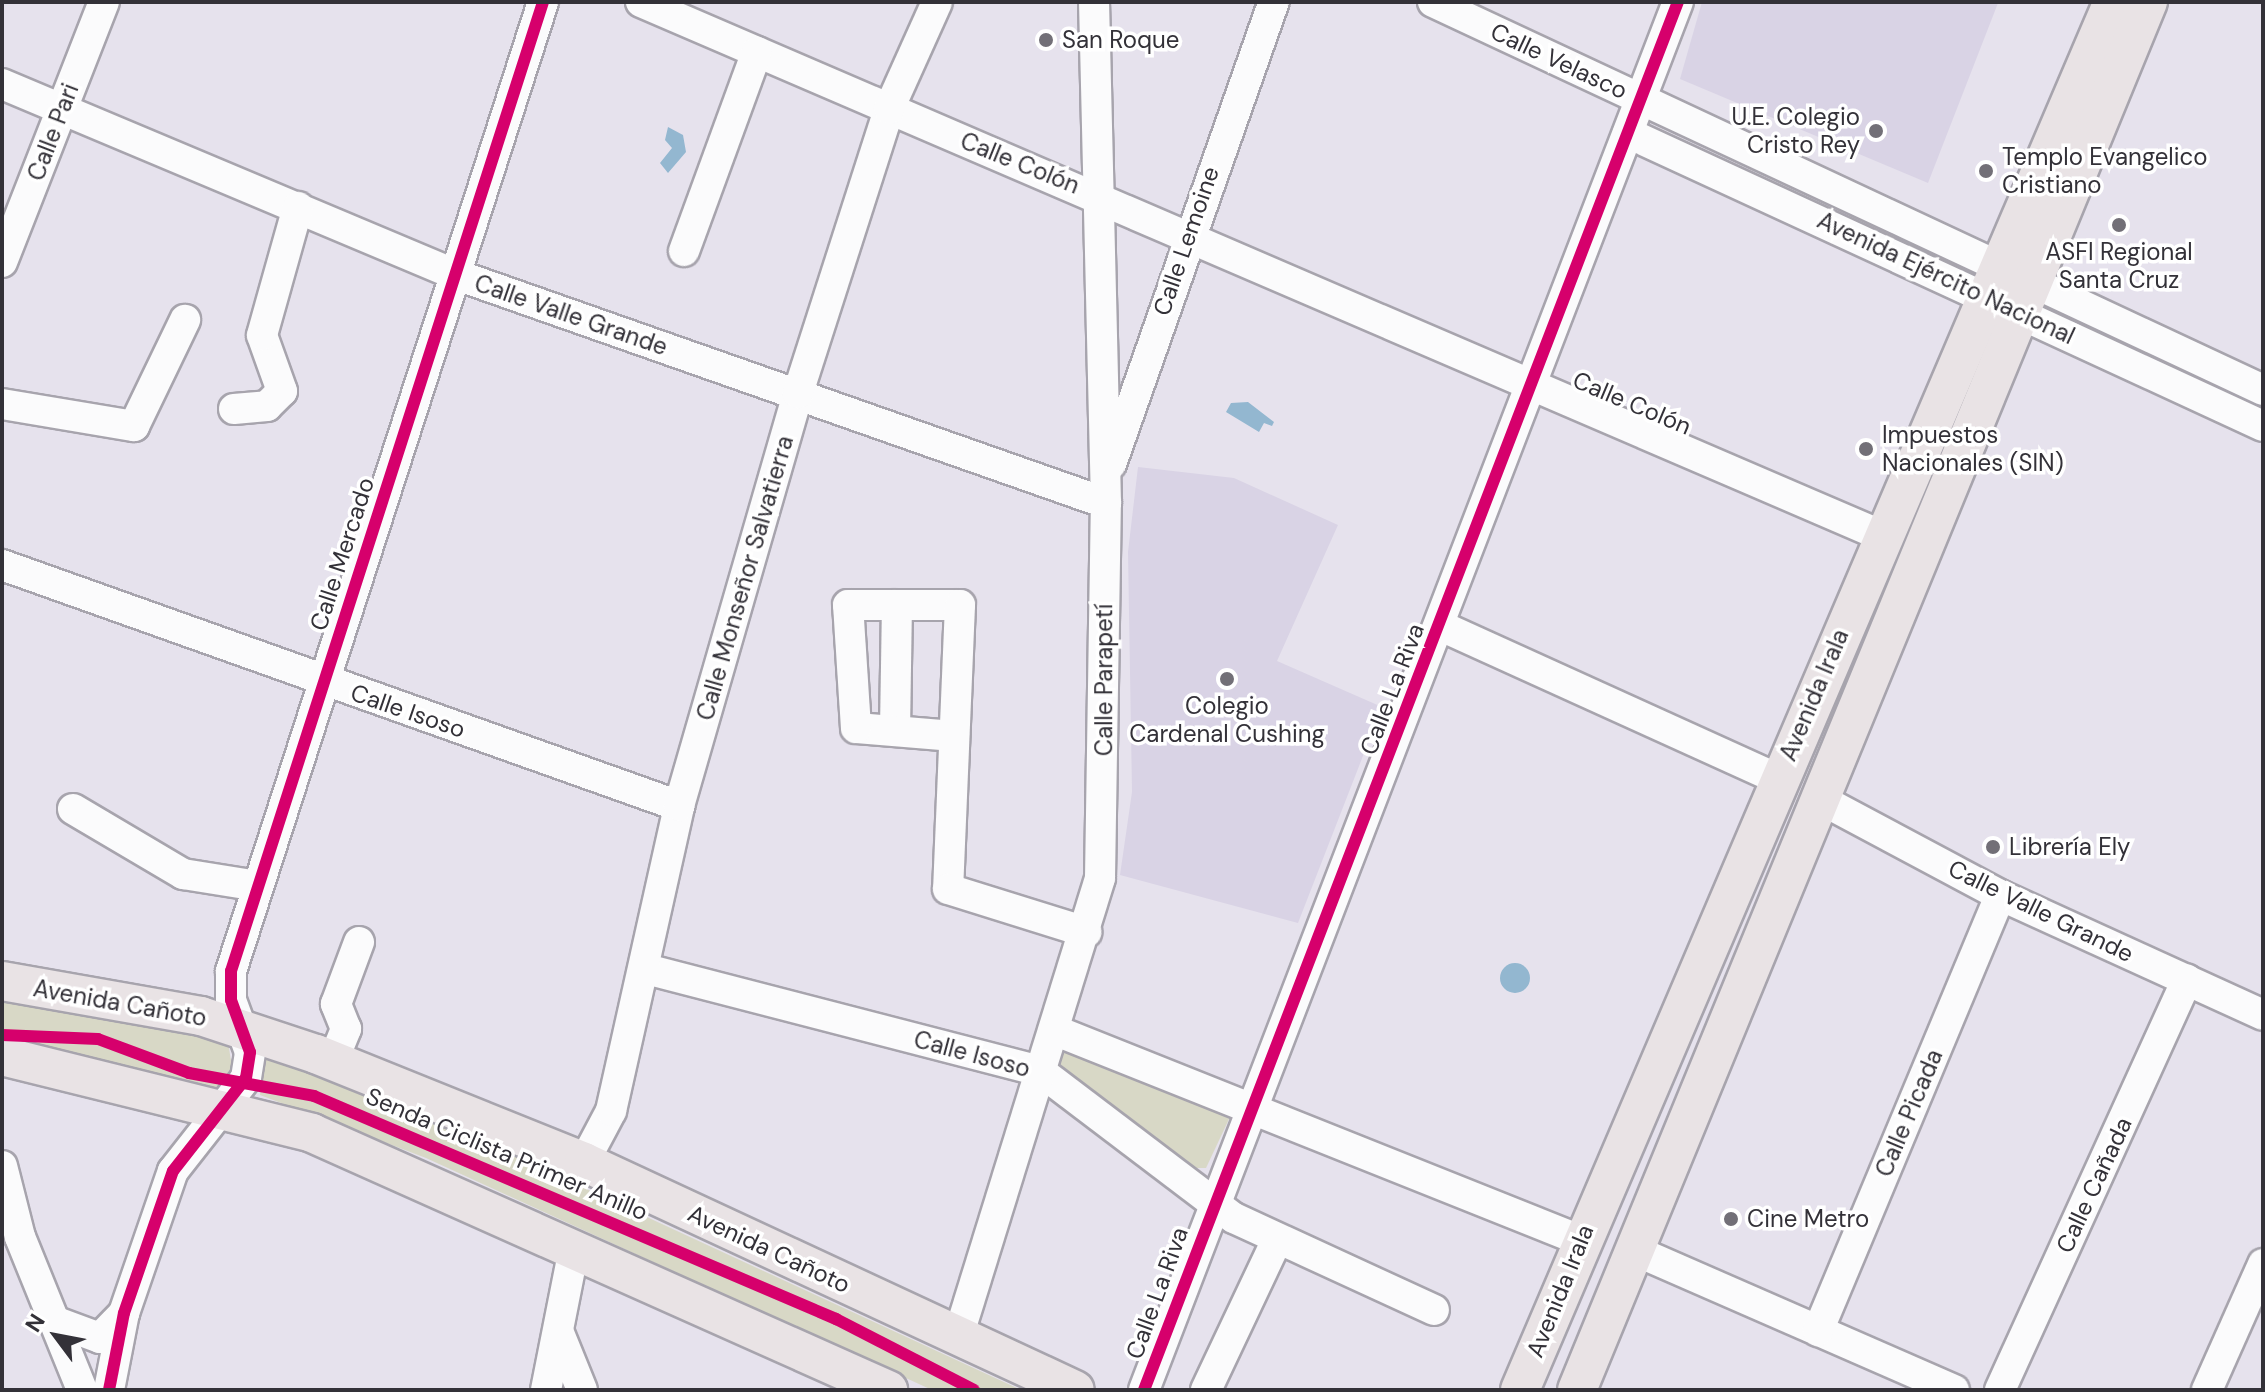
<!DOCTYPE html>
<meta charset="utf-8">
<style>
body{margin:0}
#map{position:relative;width:2265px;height:1392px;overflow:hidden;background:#e6e2ed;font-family:"DM Sans",sans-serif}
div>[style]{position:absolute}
.built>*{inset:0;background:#d9d3e5}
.green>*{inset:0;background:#d8d8c6}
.water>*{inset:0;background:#93b7d0}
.round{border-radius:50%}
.roads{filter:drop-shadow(2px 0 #a7a4ad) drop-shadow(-2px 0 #a7a4ad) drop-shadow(0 2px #a7a4ad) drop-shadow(0 -2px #a7a4ad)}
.minor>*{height:30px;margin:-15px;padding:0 15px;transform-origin:15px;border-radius:15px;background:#fbfbfc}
.major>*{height:38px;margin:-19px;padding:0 19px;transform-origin:19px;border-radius:19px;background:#e9e3e5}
.cycleway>*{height:12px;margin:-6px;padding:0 6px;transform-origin:6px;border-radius:6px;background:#d6006c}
.dots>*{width:22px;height:22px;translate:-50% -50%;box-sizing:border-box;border:4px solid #fff;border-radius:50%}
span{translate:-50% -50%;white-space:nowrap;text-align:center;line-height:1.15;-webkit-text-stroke:7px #fff;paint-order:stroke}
.poi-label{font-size:24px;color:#333138}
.left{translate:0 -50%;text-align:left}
.right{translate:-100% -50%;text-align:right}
.street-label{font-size:24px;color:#333138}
.frame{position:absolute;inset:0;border:4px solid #333138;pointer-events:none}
.north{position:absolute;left:16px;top:1296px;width:80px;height:80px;-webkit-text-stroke:6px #fff;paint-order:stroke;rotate:302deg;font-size:22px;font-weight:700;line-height:32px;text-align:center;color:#333138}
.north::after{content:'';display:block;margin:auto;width:28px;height:36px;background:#333138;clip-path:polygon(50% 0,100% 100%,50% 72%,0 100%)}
</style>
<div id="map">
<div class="built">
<div style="clip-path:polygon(1702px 2px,1996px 2px,1998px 3px,1928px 183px,1680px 79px)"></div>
<div style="clip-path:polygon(1138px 467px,1234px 478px,1338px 525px,1277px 661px,1382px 707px,1298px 923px,1120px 875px,1132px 792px,1128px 552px)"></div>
</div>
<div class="green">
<div style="clip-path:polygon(2px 1002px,228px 1042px,232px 1067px,217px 1087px,206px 1088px,2px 1045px)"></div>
<div style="clip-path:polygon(1065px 1046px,1230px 1117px,1206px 1168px,1195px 1168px,1056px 1062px,1053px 1049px)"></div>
<div style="clip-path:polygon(264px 1055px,435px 1119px,1021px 1390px,932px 1390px,426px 1158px,260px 1095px)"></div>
</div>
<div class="water">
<div style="clip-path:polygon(668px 127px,683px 135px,686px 152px,668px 173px,660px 163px,672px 148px,665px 140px)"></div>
<div style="clip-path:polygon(1248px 402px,1274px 422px,1272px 426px,1264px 423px,1259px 432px,1226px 412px,1231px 403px)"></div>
<div class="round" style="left:1500px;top:963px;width:30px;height:30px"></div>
</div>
<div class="roads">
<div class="minor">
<div style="left:641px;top:2px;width:1352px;rotate:23.27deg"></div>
<div style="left:1433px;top:2px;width:916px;rotate:25.05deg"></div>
<div style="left:2px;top:84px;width:493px;rotate:22.8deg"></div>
<div style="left:457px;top:275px;width:688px;rotate:19.36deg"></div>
<div style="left:1628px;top:133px;width:699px;rotate:24.77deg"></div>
<div style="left:684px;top:251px;width:212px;rotate:-69.9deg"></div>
<div style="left:2px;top:262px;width:279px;rotate:-68.6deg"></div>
<div style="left:2px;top:404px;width:134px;rotate:9.5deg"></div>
<div style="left:134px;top:426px;width:118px;rotate:-64.3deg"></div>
<div style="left:234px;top:409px;width:33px;rotate:-5deg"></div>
<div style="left:267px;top:406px;width:21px;rotate:-45deg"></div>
<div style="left:282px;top:391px;width:59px;rotate:-109.7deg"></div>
<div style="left:262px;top:335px;width:133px;rotate:-74.3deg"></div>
<div style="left:1111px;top:464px;width:490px;rotate:-70.6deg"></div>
<div style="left:2px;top:565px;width:719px;rotate:19.59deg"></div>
<div style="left:1441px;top:626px;width:370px;rotate:24.4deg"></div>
<div style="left:895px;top:730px;width:125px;rotate:-89.1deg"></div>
<div style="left:954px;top:736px;width:98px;rotate:-175.3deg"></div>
<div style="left:856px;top:728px;width:123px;rotate:-93.7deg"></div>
<div style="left:848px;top:605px;width:112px"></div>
<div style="left:960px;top:605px;width:284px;rotate:92.4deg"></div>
<div style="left:948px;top:889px;width:145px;rotate:17.3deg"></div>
<div style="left:1822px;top:800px;width:202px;rotate:28.1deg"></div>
<div style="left:2000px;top:895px;width:289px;rotate:24.5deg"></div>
<div style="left:73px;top:809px;width:128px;rotate:30.6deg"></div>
<div style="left:183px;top:874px;width:76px;rotate:9.1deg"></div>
<div style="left:646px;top:969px;width:407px;rotate:14.5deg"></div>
<div style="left:1040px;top:1071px;width:243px;rotate:37.2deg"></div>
<div style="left:1234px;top:1218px;width:220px;rotate:24.7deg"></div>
<div style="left:1054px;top:1030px;width:566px;rotate:21.76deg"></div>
<div style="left:333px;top:1061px;width:35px;rotate:-68deg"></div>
<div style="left:346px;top:1029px;width:27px;rotate:-112deg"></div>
<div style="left:336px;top:1004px;width:66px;rotate:-69.6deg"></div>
<div style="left:584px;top:1162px;width:58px;rotate:-62.1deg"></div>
<div style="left:611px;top:1111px;width:312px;rotate:-77.4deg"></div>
<div style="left:679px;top:806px;width:430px;rotate:-73.9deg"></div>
<div style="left:798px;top:393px;width:298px;rotate:-72.2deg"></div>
<div style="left:889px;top:109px;width:117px;rotate:-65.8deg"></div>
<div style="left:2px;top:1166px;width:73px;rotate:75.8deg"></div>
<div style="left:20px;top:1237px;width:165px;rotate:67.9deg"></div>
<div style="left:1636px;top:1251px;width:347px;rotate:23.6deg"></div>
<div style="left:54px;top:1321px;width:49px;rotate:20.3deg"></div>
<div style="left:100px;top:1338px;width:35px;rotate:-46deg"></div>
<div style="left:1818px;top:1331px;width:472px;rotate:-67.3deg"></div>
<div style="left:559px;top:1333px;width:61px;rotate:68deg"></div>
<div style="left:958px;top:1337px;width:480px;rotate:-72.8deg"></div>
<div style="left:1100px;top:878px;width:375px;rotate:-89.1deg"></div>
<div style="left:1106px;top:503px;width:501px;rotate:-91.37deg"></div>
<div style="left:109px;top:1390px;width:78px;rotate:-79deg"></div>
<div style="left:124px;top:1313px;width:150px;rotate:-71deg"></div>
<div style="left:173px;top:1171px;width:118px;rotate:-51.9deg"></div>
<div style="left:246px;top:1078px;width:26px;rotate:-81deg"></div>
<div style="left:250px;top:1052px;width:55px;rotate:-110.1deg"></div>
<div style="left:231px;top:1000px;width:29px;rotate:-90deg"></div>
<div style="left:231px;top:971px;width:1018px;rotate:-72.15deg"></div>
<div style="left:546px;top:1390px;width:145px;rotate:-78.8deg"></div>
<div style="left:1144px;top:1390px;width:1487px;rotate:-68.96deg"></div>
<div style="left:1206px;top:1390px;width:164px;rotate:-64.7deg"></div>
<div style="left:2000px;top:1390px;width:451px;rotate:-65.5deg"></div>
<div style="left:2207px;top:1390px;width:138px;rotate:-66deg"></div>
</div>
<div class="major">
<div style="left:2px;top:981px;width:202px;rotate:10deg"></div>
<div style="left:201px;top:1016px;width:121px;rotate:18.3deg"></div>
<div style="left:316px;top:1054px;width:289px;rotate:21.9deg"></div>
<div style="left:584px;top:1162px;width:541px;rotate:24.91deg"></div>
<div style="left:2px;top:1056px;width:319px;rotate:13.9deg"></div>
<div style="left:312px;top:1133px;width:631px;rotate:24.05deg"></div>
<div style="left:1520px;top:1390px;width:1509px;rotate:-66.87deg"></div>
<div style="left:1577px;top:1390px;width:1501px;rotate:-67.64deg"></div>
</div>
</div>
<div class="cycleway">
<div style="left:2px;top:1035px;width:96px;rotate:2.4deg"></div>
<div style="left:98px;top:1039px;width:97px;rotate:20.5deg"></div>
<div style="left:189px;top:1073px;width:127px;rotate:10.4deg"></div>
<div style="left:314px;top:1096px;width:568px;rotate:23.13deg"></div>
<div style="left:836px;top:1319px;width:155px;rotate:27.2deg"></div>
<div style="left:109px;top:1390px;width:78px;rotate:-79deg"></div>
<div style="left:124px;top:1313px;width:150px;rotate:-71deg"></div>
<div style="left:173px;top:1171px;width:118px;rotate:-51.9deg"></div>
<div style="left:246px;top:1078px;width:26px;rotate:-81deg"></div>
<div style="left:250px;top:1052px;width:55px;rotate:-110.1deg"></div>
<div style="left:231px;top:1000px;width:29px;rotate:-90deg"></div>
<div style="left:231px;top:971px;width:1018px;rotate:-72.15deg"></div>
<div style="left:1144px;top:1390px;width:1487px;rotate:-68.96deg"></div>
</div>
<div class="dots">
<div style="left:1046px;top:40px;background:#726f77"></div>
<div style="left:1876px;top:131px;background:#726f77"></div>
<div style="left:1986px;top:171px;background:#726f77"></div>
<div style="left:2119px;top:225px;background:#726f77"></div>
<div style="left:1866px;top:449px;background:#726f77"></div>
<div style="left:1227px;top:679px;background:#726f77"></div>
<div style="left:1993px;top:847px;background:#726f77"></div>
<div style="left:1731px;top:1219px;background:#726f77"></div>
</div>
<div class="poi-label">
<span class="left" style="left:1062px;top:40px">San Roque</span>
<span class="right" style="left:1860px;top:131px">U.E. Colegio<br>Cristo Rey</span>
<span class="left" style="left:2002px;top:171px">Templo Evangelico<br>Cristiano</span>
<span style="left:2119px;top:266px">ASFI Regional<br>Santa Cruz</span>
<span class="left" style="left:1882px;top:449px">Impuestos<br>Nacionales (SIN)</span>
<span style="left:1227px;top:720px">Colegio<br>Cardenal Cushing</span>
<span class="left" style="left:2009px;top:847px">Librería Ely</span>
<span class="left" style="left:1747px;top:1219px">Cine Metro</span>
</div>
<div class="street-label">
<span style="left:1559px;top:61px;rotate:25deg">Calle Velasco</span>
<span style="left:53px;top:132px;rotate:-69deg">Calle Pari</span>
<span style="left:1020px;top:163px;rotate:22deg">Calle Colón</span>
<span style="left:1186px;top:241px;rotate:-71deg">Calle Lemoine</span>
<span style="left:1946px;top:278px;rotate:25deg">Avenida Ejército Nacional</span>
<span style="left:571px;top:315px;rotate:19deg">Calle Valle Grande</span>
<span style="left:1632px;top:403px;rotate:23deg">Calle Colón</span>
<span style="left:342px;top:554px;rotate:-72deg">Calle Mercado</span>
<span style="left:745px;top:578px;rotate:-74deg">Calle Monseñor Salvatierra</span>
<span style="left:1104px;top:680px;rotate:-90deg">Calle Parapetí</span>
<span style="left:1392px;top:689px;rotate:-69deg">Calle La Riva</span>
<span style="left:1814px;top:695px;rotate:-67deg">Avenida Irala</span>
<span style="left:408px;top:711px;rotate:19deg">Calle Isoso</span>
<span style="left:2041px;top:911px;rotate:26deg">Calle Valle Grande</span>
<span style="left:120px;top:1003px;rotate:10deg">Avenida Cañoto</span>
<span style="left:972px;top:1054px;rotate:15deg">Calle Isoso</span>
<span style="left:1909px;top:1113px;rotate:-67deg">Calle Picada</span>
<span style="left:507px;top:1154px;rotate:23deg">Senda Ciclista Primer Anillo</span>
<span style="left:2094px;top:1185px;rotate:-65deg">Calle Cañada</span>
<span style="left:769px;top:1249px;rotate:25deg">Avenida Cañoto</span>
<span style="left:1560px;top:1291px;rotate:-68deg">Avenida Irala</span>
<span style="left:1157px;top:1293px;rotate:-70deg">Calle La Riva</span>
</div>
<div class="frame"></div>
<div class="north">N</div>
</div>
